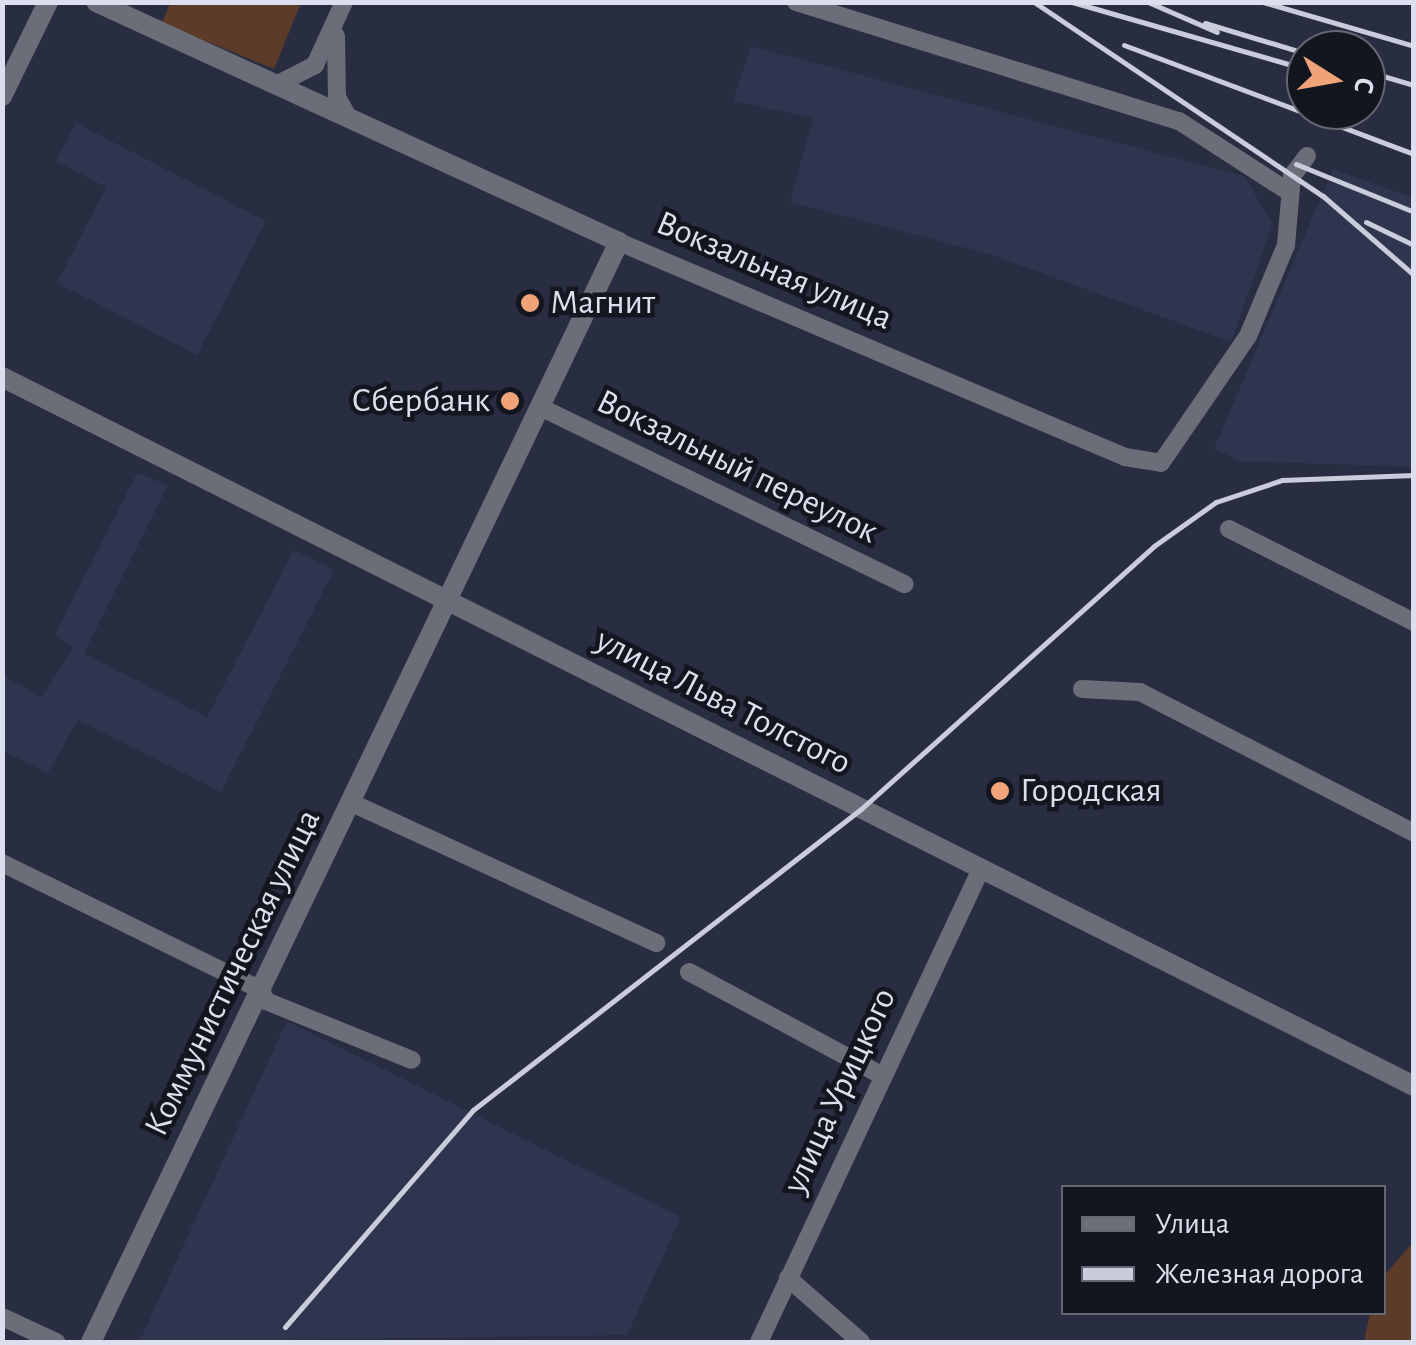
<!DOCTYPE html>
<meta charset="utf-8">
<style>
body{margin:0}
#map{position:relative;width:1416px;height:1345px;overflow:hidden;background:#292d41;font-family:"Alegreya Sans",sans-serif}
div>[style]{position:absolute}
.built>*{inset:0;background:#2f344f}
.green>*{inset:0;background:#5d3b29}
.minor>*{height:18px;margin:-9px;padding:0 9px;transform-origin:9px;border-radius:9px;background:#6b6e78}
.tertiary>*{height:20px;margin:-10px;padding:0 10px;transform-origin:10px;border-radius:10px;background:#6b6e78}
.rail>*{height:5px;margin:-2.5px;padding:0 2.5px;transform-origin:2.5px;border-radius:2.5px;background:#c9ccdb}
.dots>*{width:28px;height:28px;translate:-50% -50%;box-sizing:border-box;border:5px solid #14161f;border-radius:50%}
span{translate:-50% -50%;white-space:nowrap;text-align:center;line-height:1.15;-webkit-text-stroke:9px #14161f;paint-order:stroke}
.street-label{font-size:35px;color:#dcdfed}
.poi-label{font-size:35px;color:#dcdfed}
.left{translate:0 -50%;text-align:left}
.right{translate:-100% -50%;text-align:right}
.frame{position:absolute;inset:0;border:5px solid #dcdfed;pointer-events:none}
.legend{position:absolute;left:1061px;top:1185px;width:325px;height:130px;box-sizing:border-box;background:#14161f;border:2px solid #646671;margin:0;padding:12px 18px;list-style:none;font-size:30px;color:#dcdfed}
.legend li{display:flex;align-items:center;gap:20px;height:50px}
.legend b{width:50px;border:2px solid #646671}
.north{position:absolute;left:1286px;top:30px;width:100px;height:100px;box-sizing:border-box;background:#14161f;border:2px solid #646671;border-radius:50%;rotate:101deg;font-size:28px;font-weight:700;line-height:40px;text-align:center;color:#dcdfed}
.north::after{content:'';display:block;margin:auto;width:35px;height:45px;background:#f0a378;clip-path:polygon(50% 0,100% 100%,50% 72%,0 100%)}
</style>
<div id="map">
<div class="built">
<div style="clip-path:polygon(751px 46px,1244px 176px,1273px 224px,1231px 342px,989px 254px,790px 202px,813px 118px,733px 101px)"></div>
<div style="clip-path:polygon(76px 123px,266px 221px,197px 355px,57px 283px,106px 187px,56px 161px)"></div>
<div style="clip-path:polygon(1333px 169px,1413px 198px,1413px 467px,1240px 461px,1214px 449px)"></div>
<div style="clip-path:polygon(137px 473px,168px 485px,84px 653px,207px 717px,294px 550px,334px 570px,221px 792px,78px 720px,48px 773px,3px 751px,3px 676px,42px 697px,74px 647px,55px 635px)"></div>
<div style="clip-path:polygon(287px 1021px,681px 1217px,627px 1335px,139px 1342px)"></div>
</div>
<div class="green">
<div style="clip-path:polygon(170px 3px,301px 3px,274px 69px,162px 23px)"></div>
<div style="clip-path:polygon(1413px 1242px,1413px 1342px,1364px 1342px,1370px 1313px,1384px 1312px,1384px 1276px)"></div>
</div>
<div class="minor">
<div style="left:796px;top:2px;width:401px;rotate:17.3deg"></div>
<div style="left:1179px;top:121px;width:131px;rotate:32.8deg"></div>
<div style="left:336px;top:36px;width:61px;rotate:89.1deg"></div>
<div style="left:337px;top:97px;width:23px;rotate:61deg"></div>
<div style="left:276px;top:85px;width:44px;rotate:-27.1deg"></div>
<div style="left:315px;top:65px;width:69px;rotate:-65.3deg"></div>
<div style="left:619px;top:242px;width:550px;rotate:23.02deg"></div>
<div style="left:1125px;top:457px;width:36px;rotate:9deg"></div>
<div style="left:1161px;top:463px;width:154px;rotate:-55.6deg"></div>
<div style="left:1248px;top:336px;width:99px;rotate:-67.3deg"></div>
<div style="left:1286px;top:245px;width:69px;rotate:-85deg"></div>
<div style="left:1292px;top:176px;width:25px;rotate:-53deg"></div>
<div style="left:542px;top:408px;width:403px;rotate:25.9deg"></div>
<div style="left:1229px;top:529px;width:207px;rotate:26.7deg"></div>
<div style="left:1082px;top:689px;width:58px;rotate:3deg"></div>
<div style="left:1140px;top:692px;width:308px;rotate:27.2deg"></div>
<div style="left:352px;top:803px;width:335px;rotate:24.7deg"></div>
<div style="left:2px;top:863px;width:288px;rotate:26.1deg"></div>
<div style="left:261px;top:990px;width:12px;rotate:66deg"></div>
<div style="left:266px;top:1001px;width:157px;rotate:22deg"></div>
<div style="left:689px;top:972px;width:220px;rotate:28.2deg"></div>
<div style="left:788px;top:1278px;width:97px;rotate:41.2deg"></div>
<div style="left:2px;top:1317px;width:60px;rotate:24.8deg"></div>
<div style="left:759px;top:1342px;width:523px;rotate:-64.86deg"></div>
</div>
<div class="tertiary">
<div style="left:2px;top:96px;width:105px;rotate:-63.9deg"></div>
<div style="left:2px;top:377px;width:1580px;rotate:26.66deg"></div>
<div style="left:91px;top:1342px;width:1220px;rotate:-64.36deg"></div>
<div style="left:619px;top:242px;width:575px;rotate:-155.35deg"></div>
</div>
<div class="rail">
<div style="left:1034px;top:2px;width:348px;rotate:33.9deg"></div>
<div style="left:1323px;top:196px;width:121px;rotate:41deg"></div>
<div style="left:1072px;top:2px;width:243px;rotate:16deg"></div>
<div style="left:1148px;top:2px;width:75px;rotate:23.5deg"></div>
<div style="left:1263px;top:2px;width:157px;rotate:16.2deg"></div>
<div style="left:1205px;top:23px;width:100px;rotate:16.8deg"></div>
<div style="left:1124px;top:45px;width:310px;rotate:20.6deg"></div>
<div style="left:1366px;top:71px;width:50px;rotate:16.3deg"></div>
<div style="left:1296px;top:164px;width:127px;rotate:22.1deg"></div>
<div style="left:1366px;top:222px;width:53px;rotate:25.6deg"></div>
<div style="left:285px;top:1327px;width:287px;rotate:-49.1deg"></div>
<div style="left:473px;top:1110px;width:491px;rotate:-37.8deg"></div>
<div style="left:861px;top:809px;width:394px;rotate:-41.9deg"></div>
<div style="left:1154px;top:546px;width:76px;rotate:-35.4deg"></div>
<div style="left:1216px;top:502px;width:70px;rotate:-18.4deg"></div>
<div style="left:1282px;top:480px;width:132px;rotate:-2.2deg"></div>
</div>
<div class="dots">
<div style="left:530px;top:303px;background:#f0a378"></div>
<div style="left:510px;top:401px;background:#f0a378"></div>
<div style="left:1000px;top:791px;background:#f0a378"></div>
</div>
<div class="street-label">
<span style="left:774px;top:271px;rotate:23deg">Вокзальная улица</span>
<span style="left:737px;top:467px;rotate:26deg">Вокзальный переулок</span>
<span style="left:723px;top:702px;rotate:27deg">улица Льва Толстого</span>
<span style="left:233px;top:973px;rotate:-64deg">Коммунистическая улица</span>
<span style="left:840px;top:1091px;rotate:-65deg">улица Урицкого</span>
</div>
<div class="poi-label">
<span class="left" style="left:550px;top:303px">Магнит</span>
<span class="right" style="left:490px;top:401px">Сбербанк</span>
<span class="left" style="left:1020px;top:791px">Городская</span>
</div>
<div class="frame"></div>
<ul class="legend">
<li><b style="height:12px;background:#6b6e78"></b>Улица</li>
<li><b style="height:12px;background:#c9ccdb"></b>Железная дорога</li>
</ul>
<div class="north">С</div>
</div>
